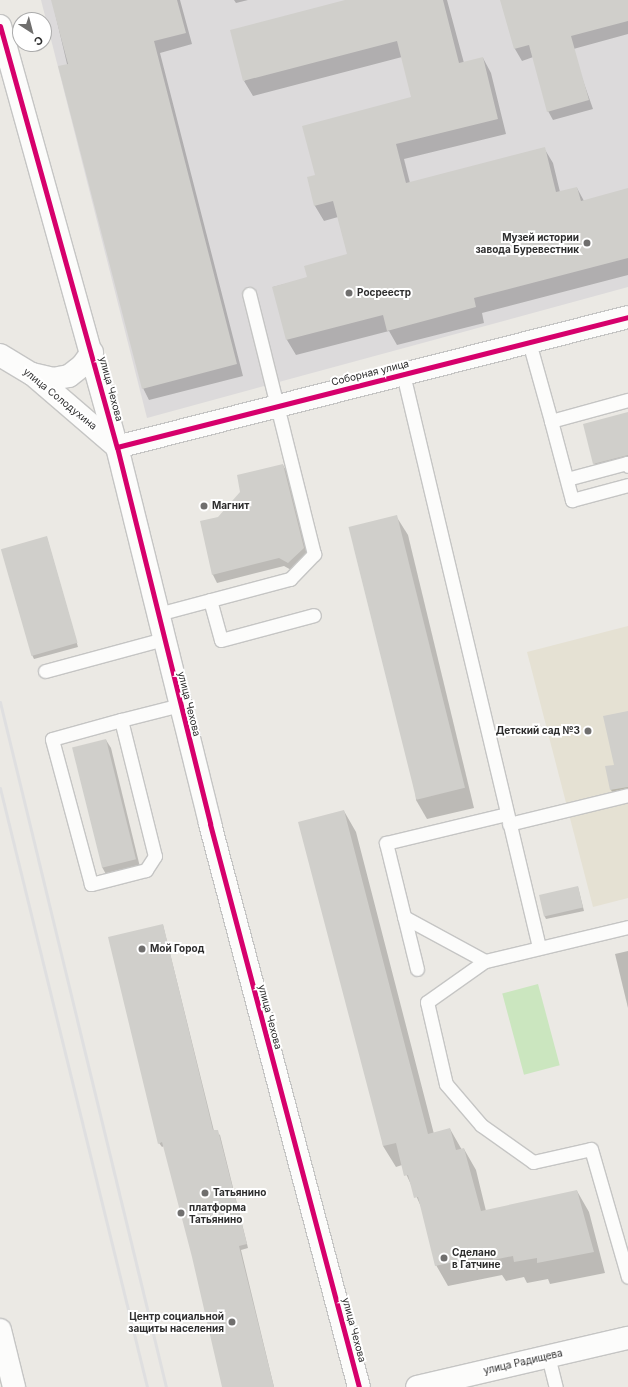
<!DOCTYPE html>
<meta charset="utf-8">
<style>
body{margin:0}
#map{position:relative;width:628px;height:1387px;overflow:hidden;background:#ebe9e4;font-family:Inter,sans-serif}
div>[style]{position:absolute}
.industrial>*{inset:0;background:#dcdadb}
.education>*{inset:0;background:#e5e1d3}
.green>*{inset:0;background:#cbe6bf;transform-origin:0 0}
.shadow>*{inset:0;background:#0003}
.building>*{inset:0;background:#d0cfcb;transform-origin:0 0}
.roads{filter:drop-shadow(1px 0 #c5c5c4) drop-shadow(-1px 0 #c5c5c4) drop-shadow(0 1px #c5c5c4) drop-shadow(0 -1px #c5c5c4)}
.lane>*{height:13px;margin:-6.5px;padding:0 6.5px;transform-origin:6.5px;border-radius:6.5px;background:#fcfcfb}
.street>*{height:22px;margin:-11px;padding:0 11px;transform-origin:11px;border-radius:11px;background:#fcfcfb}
.secondary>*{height:22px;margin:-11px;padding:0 11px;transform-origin:11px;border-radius:11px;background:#fcfcfb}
.rail>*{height:3px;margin:-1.5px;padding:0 1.5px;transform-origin:1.5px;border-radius:1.5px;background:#dfdfe0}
.cycleway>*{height:5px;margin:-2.5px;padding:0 2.5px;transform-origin:2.5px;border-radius:2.5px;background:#d6006c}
.dots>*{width:11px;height:11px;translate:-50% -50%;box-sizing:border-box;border:2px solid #fff;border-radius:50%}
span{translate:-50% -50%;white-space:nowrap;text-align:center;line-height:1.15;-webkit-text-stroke:4px #fff;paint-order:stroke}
.poi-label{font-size:10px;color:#2e2e2e;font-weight:700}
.right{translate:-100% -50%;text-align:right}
.left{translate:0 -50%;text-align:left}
.street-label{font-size:10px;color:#2e2e2e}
.north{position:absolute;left:12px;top:12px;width:40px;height:40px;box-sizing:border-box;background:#fff;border:1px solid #ababab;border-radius:50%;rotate:144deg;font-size:11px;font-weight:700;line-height:16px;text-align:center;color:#2e2e2e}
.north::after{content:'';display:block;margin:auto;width:14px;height:18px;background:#706f6e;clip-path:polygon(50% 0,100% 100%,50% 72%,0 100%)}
</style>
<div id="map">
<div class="industrial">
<div style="clip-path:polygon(41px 0,628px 0,628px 287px,147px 418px)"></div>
</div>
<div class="education">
<div style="clip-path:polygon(628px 626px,628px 898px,593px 907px,527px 652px)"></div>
</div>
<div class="green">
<div style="left:538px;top:984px;width:84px;height:37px;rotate:75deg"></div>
</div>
<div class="shadow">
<div style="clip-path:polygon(52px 0,180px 0,192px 44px,160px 53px,243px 376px,149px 400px,143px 388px)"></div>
<div style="clip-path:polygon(234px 0,248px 0,236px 3px)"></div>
<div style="clip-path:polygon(349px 0,447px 0,464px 63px,483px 58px,491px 73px,506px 134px,404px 159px,410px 183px,544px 148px,553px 163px,560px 192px,577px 188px,584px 201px,628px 189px,628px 275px,482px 313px,484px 323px,397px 345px,389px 331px,296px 355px,287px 340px,273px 287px,308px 278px,348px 255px,338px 217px,324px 221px,315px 206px,308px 178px,316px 176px,412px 98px,402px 57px,253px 96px,244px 81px)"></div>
<div style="clip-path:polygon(502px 0,628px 0,628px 34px,537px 59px,536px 56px,522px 61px,515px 49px)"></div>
<div style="clip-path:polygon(580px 72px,593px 109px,553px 120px,548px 111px)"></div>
<div style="clip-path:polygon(628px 413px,628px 465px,599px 471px,594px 463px)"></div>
<div style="clip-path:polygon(283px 465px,288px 474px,309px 557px,293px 571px,284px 566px,217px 583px,213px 575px,201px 522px,219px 518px)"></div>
<div style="clip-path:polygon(396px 516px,408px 535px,474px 808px,427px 819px,416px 800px)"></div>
<div style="clip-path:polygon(47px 538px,78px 647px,34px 659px,32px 655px)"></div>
<div style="clip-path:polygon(628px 712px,628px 795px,616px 798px,611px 790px)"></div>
<div style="clip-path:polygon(106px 740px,111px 748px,140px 867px,107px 876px,102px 867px)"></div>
<div style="clip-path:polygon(344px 811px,356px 832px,434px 1134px,450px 1129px,462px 1150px,464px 1149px,476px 1170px,486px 1211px,577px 1191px,589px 1212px,605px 1273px,550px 1284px,548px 1279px,527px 1283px,524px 1277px,506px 1281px,502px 1275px,448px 1286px,436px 1265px,423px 1211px,402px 1165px,396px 1167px,383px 1146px)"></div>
<div style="clip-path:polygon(578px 887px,584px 911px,546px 919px,544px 915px)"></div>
<div style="clip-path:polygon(163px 925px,214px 1131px,220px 1135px,248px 1248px,241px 1250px,274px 1387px,223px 1387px,193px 1257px,164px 1146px,162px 1147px,159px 1143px)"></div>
<div style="clip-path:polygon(628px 951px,628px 1008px,615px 954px)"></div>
</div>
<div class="building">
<div style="clip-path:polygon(51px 0,177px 0,186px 33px,154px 41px,237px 364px,142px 389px,58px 66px,68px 64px)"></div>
<div style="clip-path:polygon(345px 0,443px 0,459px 63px,483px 57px,498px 119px,396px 144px,406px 183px,545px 147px,556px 192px,577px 187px,581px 201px,628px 188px,628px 258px,474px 298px,476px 307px,387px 331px,383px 315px,286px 340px,272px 287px,307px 277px,304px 266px,347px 254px,333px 201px,314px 206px,307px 177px,315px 175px,302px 126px,411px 97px,397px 41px,243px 81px,230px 30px)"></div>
<div style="clip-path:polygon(500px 0,628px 0,628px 21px,571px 36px,589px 100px,547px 112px,529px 45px,514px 49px)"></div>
<div style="clip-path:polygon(628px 412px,628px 455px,593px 464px,583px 424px)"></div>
<div style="clip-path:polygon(283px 464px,304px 548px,288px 563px,279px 558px,212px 575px,200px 521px,218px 517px,240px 492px,237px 475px)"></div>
<div style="left:397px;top:515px;width:281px;height:50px;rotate:76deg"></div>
<div style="left:47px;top:536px;width:111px;height:48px;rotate:74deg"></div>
<div style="clip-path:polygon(628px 711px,628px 787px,610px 790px,605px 766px,614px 765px,603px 716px)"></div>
<div style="left:106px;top:739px;width:124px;height:35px;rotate:76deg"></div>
<div style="clip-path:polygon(344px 810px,428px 1134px,450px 1128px,456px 1150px,464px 1148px,481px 1211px,577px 1190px,594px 1252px,537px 1263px,537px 1258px,514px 1262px,513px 1256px,493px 1260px,492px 1254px,435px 1266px,418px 1197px,414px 1198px,408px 1175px,404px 1176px,396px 1143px,383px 1146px,298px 822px)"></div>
<div style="left:578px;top:886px;width:22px;height:40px;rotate:77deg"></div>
<div style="clip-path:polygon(163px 924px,213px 1130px,218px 1130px,247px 1244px,239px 1246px,274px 1387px,222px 1387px,192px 1257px,162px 1142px,158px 1144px,108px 937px)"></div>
</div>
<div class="roads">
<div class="lane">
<div style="left:529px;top:342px;width:82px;rotate:74.4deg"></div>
<div style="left:551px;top:421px;width:80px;rotate:-15.3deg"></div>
<div style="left:403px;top:374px;width:589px;rotate:76.65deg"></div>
<div style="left:551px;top:421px;width:82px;rotate:75.1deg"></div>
<div style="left:572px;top:500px;width:58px;rotate:-15deg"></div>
<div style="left:567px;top:479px;width:62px;rotate:-14.9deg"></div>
<div style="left:627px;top:463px;width:3px;rotate:72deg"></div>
<div style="left:210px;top:600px;width:41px;rotate:74.6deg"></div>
<div style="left:221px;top:640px;width:96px;rotate:-15deg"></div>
<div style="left:158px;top:614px;width:137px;rotate:-14.9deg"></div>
<div style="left:290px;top:579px;width:35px;rotate:-46deg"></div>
<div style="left:314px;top:554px;width:268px;rotate:-104deg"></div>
<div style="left:45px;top:671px;width:123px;rotate:-15.1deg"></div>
<div style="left:121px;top:720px;width:140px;rotate:76deg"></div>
<div style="left:155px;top:856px;width:17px;rotate:123deg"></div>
<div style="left:146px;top:870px;width:57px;rotate:165.7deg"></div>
<div style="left:91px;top:884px;width:150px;rotate:-105.1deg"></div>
<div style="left:52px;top:739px;width:72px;rotate:-15.4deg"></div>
<div style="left:121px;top:720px;width:61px;rotate:-14.3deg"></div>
<div style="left:509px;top:824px;width:122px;rotate:-13.7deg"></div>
<div style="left:404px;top:917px;width:92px;rotate:28.5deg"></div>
<div style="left:628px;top:927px;width:147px;rotate:166.6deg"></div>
<div style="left:485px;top:961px;width:71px;rotate:144.7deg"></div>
<div style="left:427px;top:1002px;width:84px;rotate:77deg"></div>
<div style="left:446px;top:1084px;width:54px;rotate:49.5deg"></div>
<div style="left:481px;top:1125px;width:64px;rotate:35.4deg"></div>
<div style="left:533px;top:1162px;width:59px;rotate:-12.6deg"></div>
<div style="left:591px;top:1149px;width:133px;rotate:73.9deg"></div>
<div style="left:417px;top:969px;width:130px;rotate:-103.8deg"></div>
<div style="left:386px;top:843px;width:124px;rotate:-13.5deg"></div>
<div style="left:548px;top:1356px;width:32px;rotate:76deg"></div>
</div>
<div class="street">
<div style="left:117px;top:447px;width:527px;rotate:-14.27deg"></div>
<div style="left:0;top:1330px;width:59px;rotate:76.2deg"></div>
</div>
<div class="secondary">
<div style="left:0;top:26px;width:437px;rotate:74.5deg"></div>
<div style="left:117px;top:447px;width:388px;rotate:76.1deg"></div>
<div style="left:210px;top:824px;width:582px;rotate:75.18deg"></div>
<div style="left:0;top:355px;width:37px;rotate:31deg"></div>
<div style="left:32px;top:374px;width:112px;rotate:40.7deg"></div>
<div style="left:32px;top:374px;width:22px;rotate:13deg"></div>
<div style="left:53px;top:379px;width:16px;rotate:-11deg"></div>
<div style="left:69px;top:376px;width:16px;rotate:-38deg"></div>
<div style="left:82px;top:366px;width:17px;rotate:-54deg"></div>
<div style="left:417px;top:1387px;width:217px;rotate:-13.1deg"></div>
</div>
</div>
<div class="rail">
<div style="left:0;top:702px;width:705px;rotate:76.38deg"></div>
<div style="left:0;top:788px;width:617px;rotate:76.21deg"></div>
</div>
<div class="cycleway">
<div style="left:0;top:26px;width:437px;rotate:74.5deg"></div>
<div style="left:117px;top:447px;width:388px;rotate:76.1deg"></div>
<div style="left:210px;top:824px;width:582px;rotate:75.18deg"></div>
<div style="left:117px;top:447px;width:527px;rotate:-14.27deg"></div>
</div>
<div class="dots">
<div style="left:587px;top:243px;background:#706f6e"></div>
<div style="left:349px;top:293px;background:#706f6e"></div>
<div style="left:204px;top:506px;background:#706f6e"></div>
<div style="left:588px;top:731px;background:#706f6e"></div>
<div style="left:142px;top:949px;background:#706f6e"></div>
<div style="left:205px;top:1193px;background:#706f6e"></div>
<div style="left:181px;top:1213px;background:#706f6e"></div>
<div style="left:444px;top:1258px;background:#706f6e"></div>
<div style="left:232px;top:1322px;background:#706f6e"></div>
</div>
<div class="poi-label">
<span class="right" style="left:579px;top:243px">Музей истории<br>завода Буревестник</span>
<span class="left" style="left:357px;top:293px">Росреестр</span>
<span class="left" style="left:212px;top:506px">Магнит</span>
<span class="right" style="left:580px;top:731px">Детский сад №3</span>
<span class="left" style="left:150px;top:949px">Мой Город</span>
<span class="left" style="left:213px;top:1193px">Татьянино</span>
<span class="left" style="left:189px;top:1213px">платформа<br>Татьянино</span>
<span class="left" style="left:452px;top:1258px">Сделано<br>в Гатчине</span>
<span class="right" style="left:224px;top:1322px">Центр социальной<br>защиты населения</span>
</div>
<div class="street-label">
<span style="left:370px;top:373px;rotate:-14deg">Соборная улица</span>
<span style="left:111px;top:389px;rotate:75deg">улица Чехова</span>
<span style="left:60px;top:399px;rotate:39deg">улица Солодухина</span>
<span style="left:189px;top:704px;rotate:76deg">улица Чехова</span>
<span style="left:270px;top:1017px;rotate:75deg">улица Чехова</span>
<span style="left:354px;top:1330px;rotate:75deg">улица Чехова</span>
<span style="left:523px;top:1362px;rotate:-13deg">улица Радищева</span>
</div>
<div class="north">С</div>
</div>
